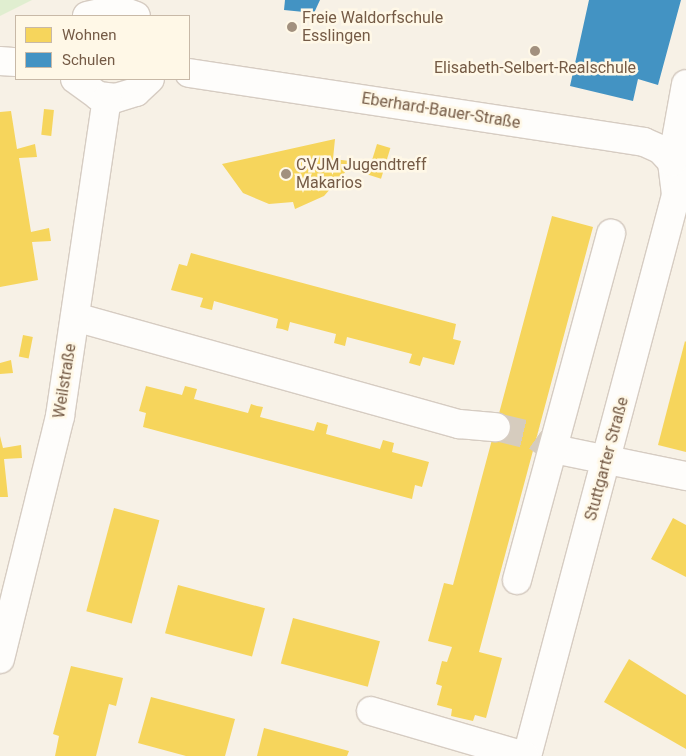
<!DOCTYPE html>
<meta charset="utf-8">
<style>
body{margin:0}
#map{position:relative;width:686px;height:756px;overflow:hidden;background:#f7f1e6;font-family:Roboto,sans-serif}
div>[style]{position:absolute}
.green>*{inset:0;background:#e0eed0}
.homes>*{inset:0;background:#f6d55c;transform-origin:0 0}
.schools>*{inset:0;background:#4393c3}
.minor-tunnel>*{height:28px;margin-top:-14px;transform-origin:0;background:repeating-linear-gradient(90deg,#d6ccbe 0 28px,transparent 0 42px)}
.roads{filter:drop-shadow(1px 0 #d6ccc2) drop-shadow(-1px 0 #d6ccc2) drop-shadow(0 1px #d6ccc2) drop-shadow(0 -1px #d6ccc2)}
.minor>*{height:28px;margin:-14px;padding:0 14px;transform-origin:14px;border-radius:14px;background:#fefdfb}
.dots>*{width:14px;height:14px;translate:-50% -50%;box-sizing:border-box;border:2px solid #fff8e7;border-radius:50%}
span{translate:-50% -50%;white-space:nowrap;text-align:center;line-height:1.15;-webkit-text-stroke:5px #fff8e7;paint-order:stroke}
.poi-label{font-size:16px;color:#755b46}
.left{translate:0 -50%;text-align:left}
.street-label{font-size:16px;color:#755b46}
.legend{position:absolute;left:15px;top:15px;width:175px;height:65px;box-sizing:border-box;background:#fff8e7;border:1px solid #c8b9a7;margin:0;padding:6px 9px;list-style:none;font-size:15px;color:#755b46}
.legend li{display:flex;align-items:center;gap:10px;height:25px}
.legend b{width:25px;border:1px solid #c8b9a7}
</style>
<div id="map">
<div class="green">
<div style="clip-path:polygon(0 0,32px 0,0 16px)"></div>
</div>
<div class="homes">
<div style="left:44px;top:109px;width:10px;height:26px;rotate:6deg"></div>
<div style="clip-path:polygon(11px 111px,17px 149px,35px 144px,37px 157px,19px 158px,31px 232px,49px 228px,51px 241px,32px 242px,38px 280px,0 287px,0 112px)"></div>
<div style="clip-path:polygon(335px 139px,333px 159px,350px 161px,347px 170px,324px 196px,295px 209px,293px 202px,269px 204px,243px 193px,222px 164px)"></div>
<div style="left:377px;top:144px;width:14px;height:32px;rotate:17deg"></div>
<div style="clip-path:polygon(552px 216px,593px 227px,479px 652px,502px 658px,486px 718px,475px 715px,473px 721px,451px 716px,452px 709px,437px 705px,442px 686px,436px 684px,442px 661px,447px 662px,452px 647px,428px 641px,444px 583px,453px 585px)"></div>
<div style="clip-path:polygon(191px 253px,456px 324px,453px 339px,461px 341px,454px 365px,423px 357px,420px 366px,409px 363px,412px 354px,347px 337px,345px 346px,334px 343px,336px 334px,290px 322px,288px 331px,282px 329px,276px 328px,278px 319px,214px 301px,212px 310px,200px 307px,203px 298px,171px 290px,179px 264px,187px 266px)"></div>
<div style="left:23px;top:335px;width:10px;height:22px;rotate:11deg"></div>
<div style="clip-path:polygon(685px 341px,686px 342px,686px 452px,658px 445px)"></div>
<div style="clip-path:polygon(11px 360px,13px 373px,0 374px,0 363px)"></div>
<div style="clip-path:polygon(146px 386px,182px 395px,185px 386px,197px 389px,194px 399px,248px 413px,251px 404px,257px 406px,263px 407px,260px 417px,314px 431px,317px 422px,328px 425px,326px 434px,380px 449px,383px 440px,394px 443px,392px 452px,429px 462px,422px 487px,415px 485px,412px 499px,143px 427px,146px 413px,139px 411px)"></div>
<div style="clip-path:polygon(0 436px,3px 448px,21px 445px,22px 458px,4px 459px,8px 497px,0 497px)"></div>
<div style="left:114px;top:508px;width:47px;height:107px;rotate:15deg"></div>
<div style="clip-path:polygon(673px 518px,686px 525px,686px 577px,651px 559px)"></div>
<div style="left:178px;top:585px;width:90px;height:50px;rotate:15deg"></div>
<div style="left:293px;top:618px;width:90px;height:47px;rotate:15deg"></div>
<div style="clip-path:polygon(629px 659px,686px 695px,686px 749px,604px 702px)"></div>
<div style="clip-path:polygon(71px 666px,123px 678px,116px 706px,109px 704px,96px 756px,55px 756px,59px 736px,53px 734px)"></div>
<div style="clip-path:polygon(151px 697px,235px 719px,225px 756px,186px 756px,138px 743px)"></div>
<div style="clip-path:polygon(264px 728px,349px 751px,347px 756px,257px 756px)"></div>
</div>
<div class="schools">
<div style="clip-path:polygon(285px 0,320px 0,314px 13px,284px 10px)"></div>
<div style="clip-path:polygon(589px 0,681px 0,658px 85px,638px 79px,633px 101px,570px 86px)"></div>
</div>
<div class="minor-tunnel">
<div style="left:496px;top:427px;width:42px;rotate:13.7deg"></div>
<div style="left:537px;top:437px;width:21px;rotate:35deg"></div>
</div>
<div class="roads">
<div class="minor">
<div style="left:87px;top:16px;width:31px;rotate:-13deg"></div>
<div style="left:117px;top:9px;width:20px;rotate:20deg"></div>
<div style="left:0;top:61px;width:16px;rotate:4deg"></div>
<div style="left:189px;top:73px;width:460px;rotate:8.6deg"></div>
<div style="left:644px;top:142px;width:17px;rotate:24deg"></div>
<div style="left:660px;top:149px;width:18px;rotate:47deg"></div>
<div style="left:672px;top:162px;width:33px;rotate:83deg"></div>
<div style="left:676px;top:195px;width:580px;rotate:104.87deg"></div>
<div style="left:75px;top:79px;width:29px;rotate:36deg"></div>
<div style="left:98px;top:96px;width:18px;rotate:6deg"></div>
<div style="left:116px;top:98px;width:21px;rotate:-17deg"></div>
<div style="left:136px;top:92px;width:19px;rotate:-43deg"></div>
<div style="left:672px;top:162px;width:79px;rotate:-79.8deg"></div>
<div style="left:75px;top:317px;width:399px;rotate:15.6deg"></div>
<div style="left:459px;top:424px;width:37px;rotate:5deg"></div>
<div style="left:554px;top:449px;width:135px;rotate:11.6deg"></div>
<div style="left:517px;top:580px;width:359px;rotate:-74.8deg"></div>
<div style="left:0;top:659px;width:250px;rotate:-76.1deg"></div>
<div style="left:60px;top:416px;width:321px;rotate:-81.6deg"></div>
<div style="left:371px;top:711px;width:160px;rotate:16.3deg"></div>
</div>
</div>
<div class="dots">
<div style="left:292px;top:27px;background:#a2907e"></div>
<div style="left:535px;top:51px;background:#a2907e"></div>
<div style="left:286px;top:174px;background:#a2907e"></div>
</div>
<div class="poi-label">
<span class="left" style="left:302px;top:27px">Freie Waldorfschule<br>Esslingen</span>
<span style="left:535px;top:68px">Elisabeth-Selbert-Realschule</span>
<span class="left" style="left:296px;top:174px">CVJM Jugendtreff<br>Makarios</span>
</div>
<div class="street-label">
<span style="left:441px;top:111px;rotate:9deg">Eberhard-Bauer-Straße</span>
<span style="left:65px;top:381px;rotate:-81deg">Weilstraße</span>
<span style="left:607px;top:459px;rotate:-75deg">Stuttgarter Straße</span>
</div>
<ul class="legend">
<li><b style="height:14px;background:#f6d55c"></b>Wohnen</li>
<li><b style="height:14px;background:#4393c3"></b>Schulen</li>
</ul>
</div>
